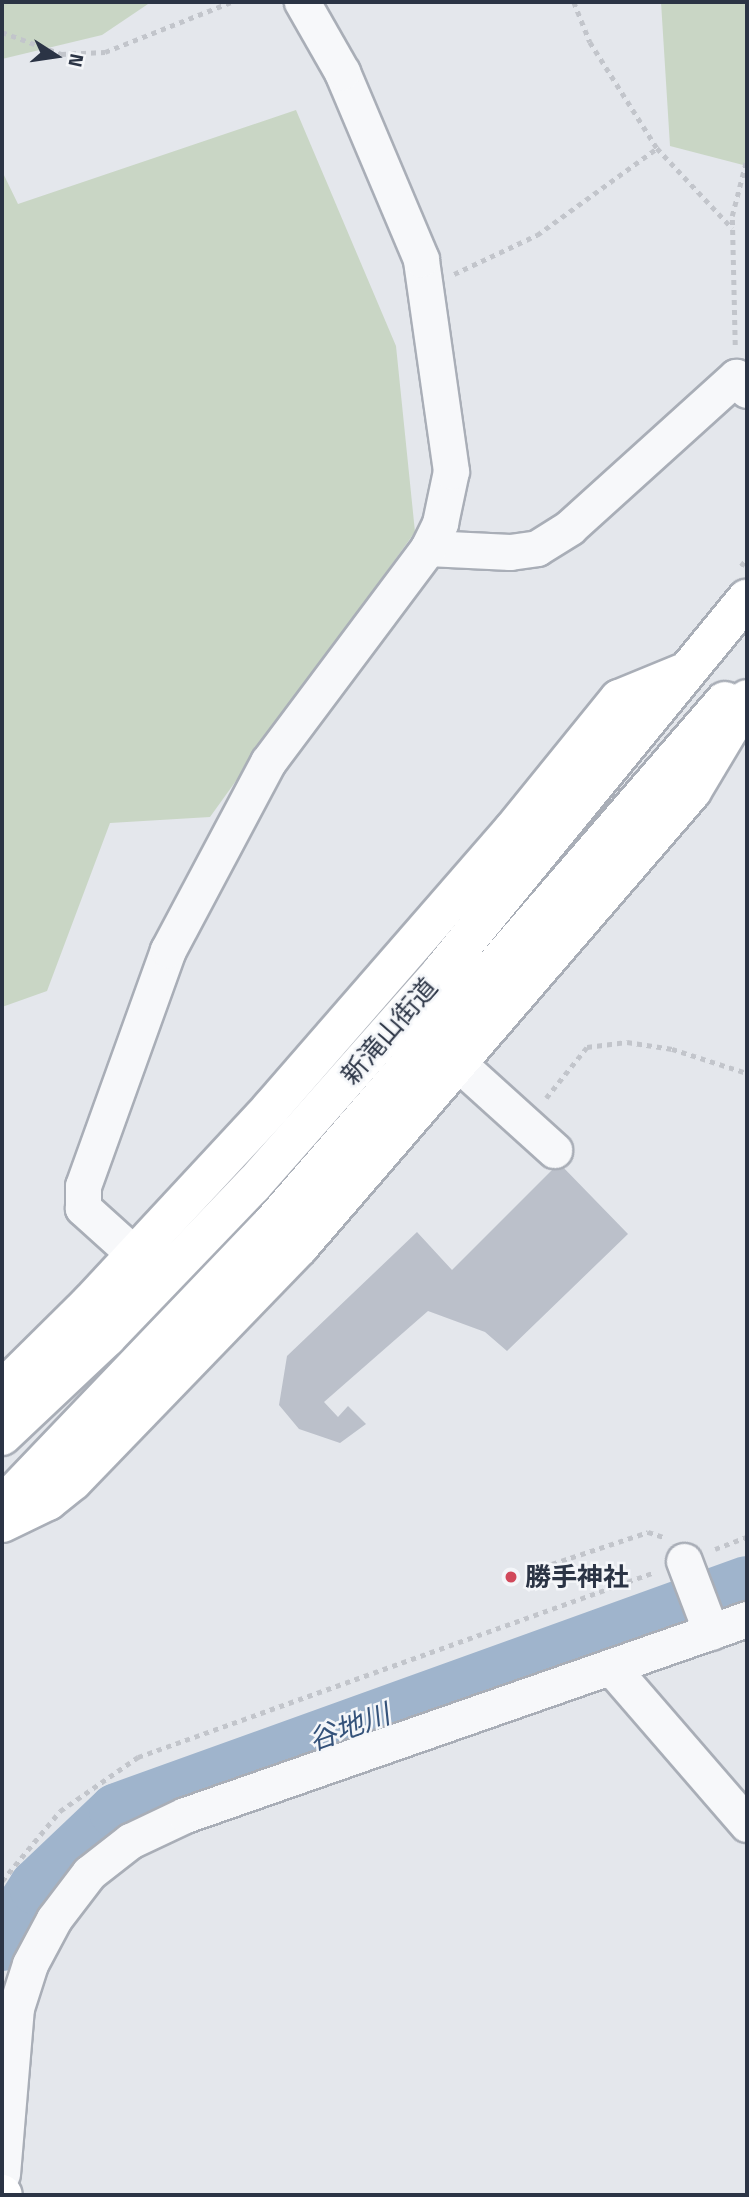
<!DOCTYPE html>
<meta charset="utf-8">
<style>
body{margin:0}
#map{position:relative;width:749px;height:2197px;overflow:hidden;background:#e4e7ec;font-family:"Titillium Web","Noto Sans JP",sans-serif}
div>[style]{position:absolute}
.green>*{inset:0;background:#c9d6c5}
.river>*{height:56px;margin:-28px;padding:0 28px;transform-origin:28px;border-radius:28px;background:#9fb4cc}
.building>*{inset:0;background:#bbc0ca}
.path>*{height:4.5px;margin-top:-2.25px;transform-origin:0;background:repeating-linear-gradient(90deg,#c2c5cb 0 5px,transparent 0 10px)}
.roads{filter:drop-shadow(2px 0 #a9aeb7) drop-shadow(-2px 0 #a9aeb7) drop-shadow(0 2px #a9aeb7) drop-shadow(0 -2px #a9aeb7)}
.minor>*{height:35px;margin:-17.5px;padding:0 17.5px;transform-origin:17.5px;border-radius:17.5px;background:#f7f8fa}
.major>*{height:38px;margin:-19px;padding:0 19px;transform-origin:19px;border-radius:19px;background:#fff}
.dots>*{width:19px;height:19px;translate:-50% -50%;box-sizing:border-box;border:4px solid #f4f6f9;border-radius:50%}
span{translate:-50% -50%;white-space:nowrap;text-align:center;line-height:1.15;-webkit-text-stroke:5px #f4f6f9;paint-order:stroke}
.street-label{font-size:26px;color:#2b3445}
.poi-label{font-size:26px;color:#2b3445;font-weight:700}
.left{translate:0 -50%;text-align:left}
.water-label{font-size:28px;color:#34527a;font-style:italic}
.frame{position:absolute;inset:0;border:4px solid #2b3445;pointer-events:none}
.north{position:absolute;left:21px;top:21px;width:70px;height:70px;-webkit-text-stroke:5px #f4f6f9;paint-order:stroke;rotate:102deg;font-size:19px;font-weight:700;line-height:28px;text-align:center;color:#2b3445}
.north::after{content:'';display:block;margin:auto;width:24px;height:32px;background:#2b3445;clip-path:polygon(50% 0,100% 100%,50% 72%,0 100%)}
</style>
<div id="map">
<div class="green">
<div style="clip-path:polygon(2px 2px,151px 2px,102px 35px,2px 59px)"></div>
<div style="clip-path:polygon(661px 2px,747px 2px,747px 166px,670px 146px)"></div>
<div style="clip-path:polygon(296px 110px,396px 346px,415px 532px,210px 817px,110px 823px,47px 991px,2px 1007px,2px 171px,18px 204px)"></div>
</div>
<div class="river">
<div style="left:2px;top:1943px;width:66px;rotate:-58deg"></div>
<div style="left:37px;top:1887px;width:110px;rotate:-43.5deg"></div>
<div style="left:117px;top:1811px;width:670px;rotate:-19.81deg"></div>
</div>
<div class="building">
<div style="clip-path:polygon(559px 1163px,628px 1234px,507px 1351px,485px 1332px,428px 1311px,324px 1402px,338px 1417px,348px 1406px,366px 1424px,340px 1443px,299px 1429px,279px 1405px,287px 1356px,417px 1232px,452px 1270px)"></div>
</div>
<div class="path">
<div style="left:574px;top:2px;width:43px;rotate:68.2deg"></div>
<div style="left:590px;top:42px;width:125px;rotate:57.7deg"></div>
<div style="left:657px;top:148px;width:110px;rotate:46.8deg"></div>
<div style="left:2px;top:32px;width:63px;rotate:20.4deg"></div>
<div style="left:61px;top:54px;width:44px;rotate:-2.6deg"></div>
<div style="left:105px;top:52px;width:136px;rotate:-21.6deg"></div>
<div style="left:454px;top:274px;width:92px;rotate:-25.2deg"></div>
<div style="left:537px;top:235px;width:148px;rotate:-35.9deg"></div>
<div style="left:735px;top:345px;width:129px;rotate:-91.3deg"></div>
<div style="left:732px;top:216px;width:60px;rotate:-75.5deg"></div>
<div style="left:741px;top:566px;width:10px;rotate:-53deg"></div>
<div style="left:546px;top:1098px;width:65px;rotate:-51.2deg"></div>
<div style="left:587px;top:1047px;width:40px;rotate:-7.1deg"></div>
<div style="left:627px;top:1042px;width:46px;rotate:8.8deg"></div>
<div style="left:672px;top:1049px;width:79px;rotate:17.7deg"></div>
<div style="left:715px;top:1549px;width:34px;rotate:-21deg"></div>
<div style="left:552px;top:1564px;width:101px;rotate:-18.4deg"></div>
<div style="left:648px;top:1532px;width:16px;rotate:18deg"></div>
<div style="left:2px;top:1881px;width:91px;rotate:-50.4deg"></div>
<div style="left:60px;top:1811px;width:95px;rotate:-34.7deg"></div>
<div style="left:138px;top:1757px;width:549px;rotate:-19.69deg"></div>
</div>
<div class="roads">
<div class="minor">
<div style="left:428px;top:548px;width:82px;rotate:2.8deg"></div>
<div style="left:510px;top:552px;width:27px;rotate:-8deg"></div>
<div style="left:537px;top:548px;width:39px;rotate:-32deg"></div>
<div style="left:570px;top:527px;width:224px;rotate:-42.1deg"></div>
<div style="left:736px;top:377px;width:17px;rotate:50deg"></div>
<div style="left:460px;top:1065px;width:127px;rotate:42.1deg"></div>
<div style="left:134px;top:1254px;width:69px;rotate:-138deg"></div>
<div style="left:83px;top:1208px;width:22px;rotate:-90deg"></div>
<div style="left:83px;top:1186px;width:251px;rotate:-70.2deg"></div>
<div style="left:168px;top:950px;width:213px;rotate:-62deg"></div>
<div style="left:268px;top:762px;width:267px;rotate:-53.2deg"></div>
<div style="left:428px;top:548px;width:28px;rotate:-64deg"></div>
<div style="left:440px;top:523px;width:53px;rotate:-78.1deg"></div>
<div style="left:451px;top:471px;width:214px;rotate:-98.1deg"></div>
<div style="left:421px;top:259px;width:203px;rotate:-112.9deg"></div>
<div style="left:342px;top:72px;width:81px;rotate:-119.7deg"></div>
<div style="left:684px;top:1561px;width:76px;rotate:69.2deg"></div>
<div style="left:611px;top:1667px;width:208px;rotate:49.1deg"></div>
<div style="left:2px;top:2174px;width:167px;rotate:-85.2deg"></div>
<div style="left:16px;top:2008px;width:46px;rotate:-72.3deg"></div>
<div style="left:30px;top:1964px;width:51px;rotate:-61.9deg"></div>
<div style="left:54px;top:1919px;width:58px;rotate:-52.7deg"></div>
<div style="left:89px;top:1873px;width:52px;rotate:-38deg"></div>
<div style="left:130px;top:1841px;width:61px;rotate:-25.3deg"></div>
<div style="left:185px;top:1815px;width:595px;rotate:-19.23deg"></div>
</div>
<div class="major">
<div style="left:2px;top:1390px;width:124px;rotate:-44.7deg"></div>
<div style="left:90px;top:1303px;width:266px;rotate:-47.1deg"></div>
<div style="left:271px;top:1108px;width:367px;rotate:-49deg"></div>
<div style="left:512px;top:831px;width:170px;rotate:-51deg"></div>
<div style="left:619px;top:699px;width:71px;rotate:-22.2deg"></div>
<div style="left:2px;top:1436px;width:144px;rotate:-43.3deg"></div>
<div style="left:107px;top:1337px;width:211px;rotate:-46.2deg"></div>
<div style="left:253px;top:1185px;width:286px;rotate:-48.5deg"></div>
<div style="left:442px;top:971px;width:481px;rotate:-50.7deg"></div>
<div style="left:2px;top:1506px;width:386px;rotate:-46.3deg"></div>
<div style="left:269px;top:1227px;width:696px;rotate:-49.08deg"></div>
<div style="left:2px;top:1523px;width:51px;rotate:-25.6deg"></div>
<div style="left:48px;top:1501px;width:32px;rotate:-39deg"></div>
<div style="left:73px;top:1481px;width:325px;rotate:-46deg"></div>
<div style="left:299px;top:1247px;width:602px;rotate:-49.24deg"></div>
<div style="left:692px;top:791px;width:107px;rotate:-59.1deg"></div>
<div style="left:2px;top:2194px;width:1px;rotate:45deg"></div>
</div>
</div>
<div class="dots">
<div style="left:511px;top:1577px;background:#d1495b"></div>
</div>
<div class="street-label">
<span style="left:389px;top:1031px;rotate:-49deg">新滝山街道</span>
</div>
<div class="poi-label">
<span class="left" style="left:525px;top:1577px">勝手神社</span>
</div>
<div class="water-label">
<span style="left:349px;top:1727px;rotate:-20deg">谷地川</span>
</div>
<div class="frame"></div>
<div class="north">N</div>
</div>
